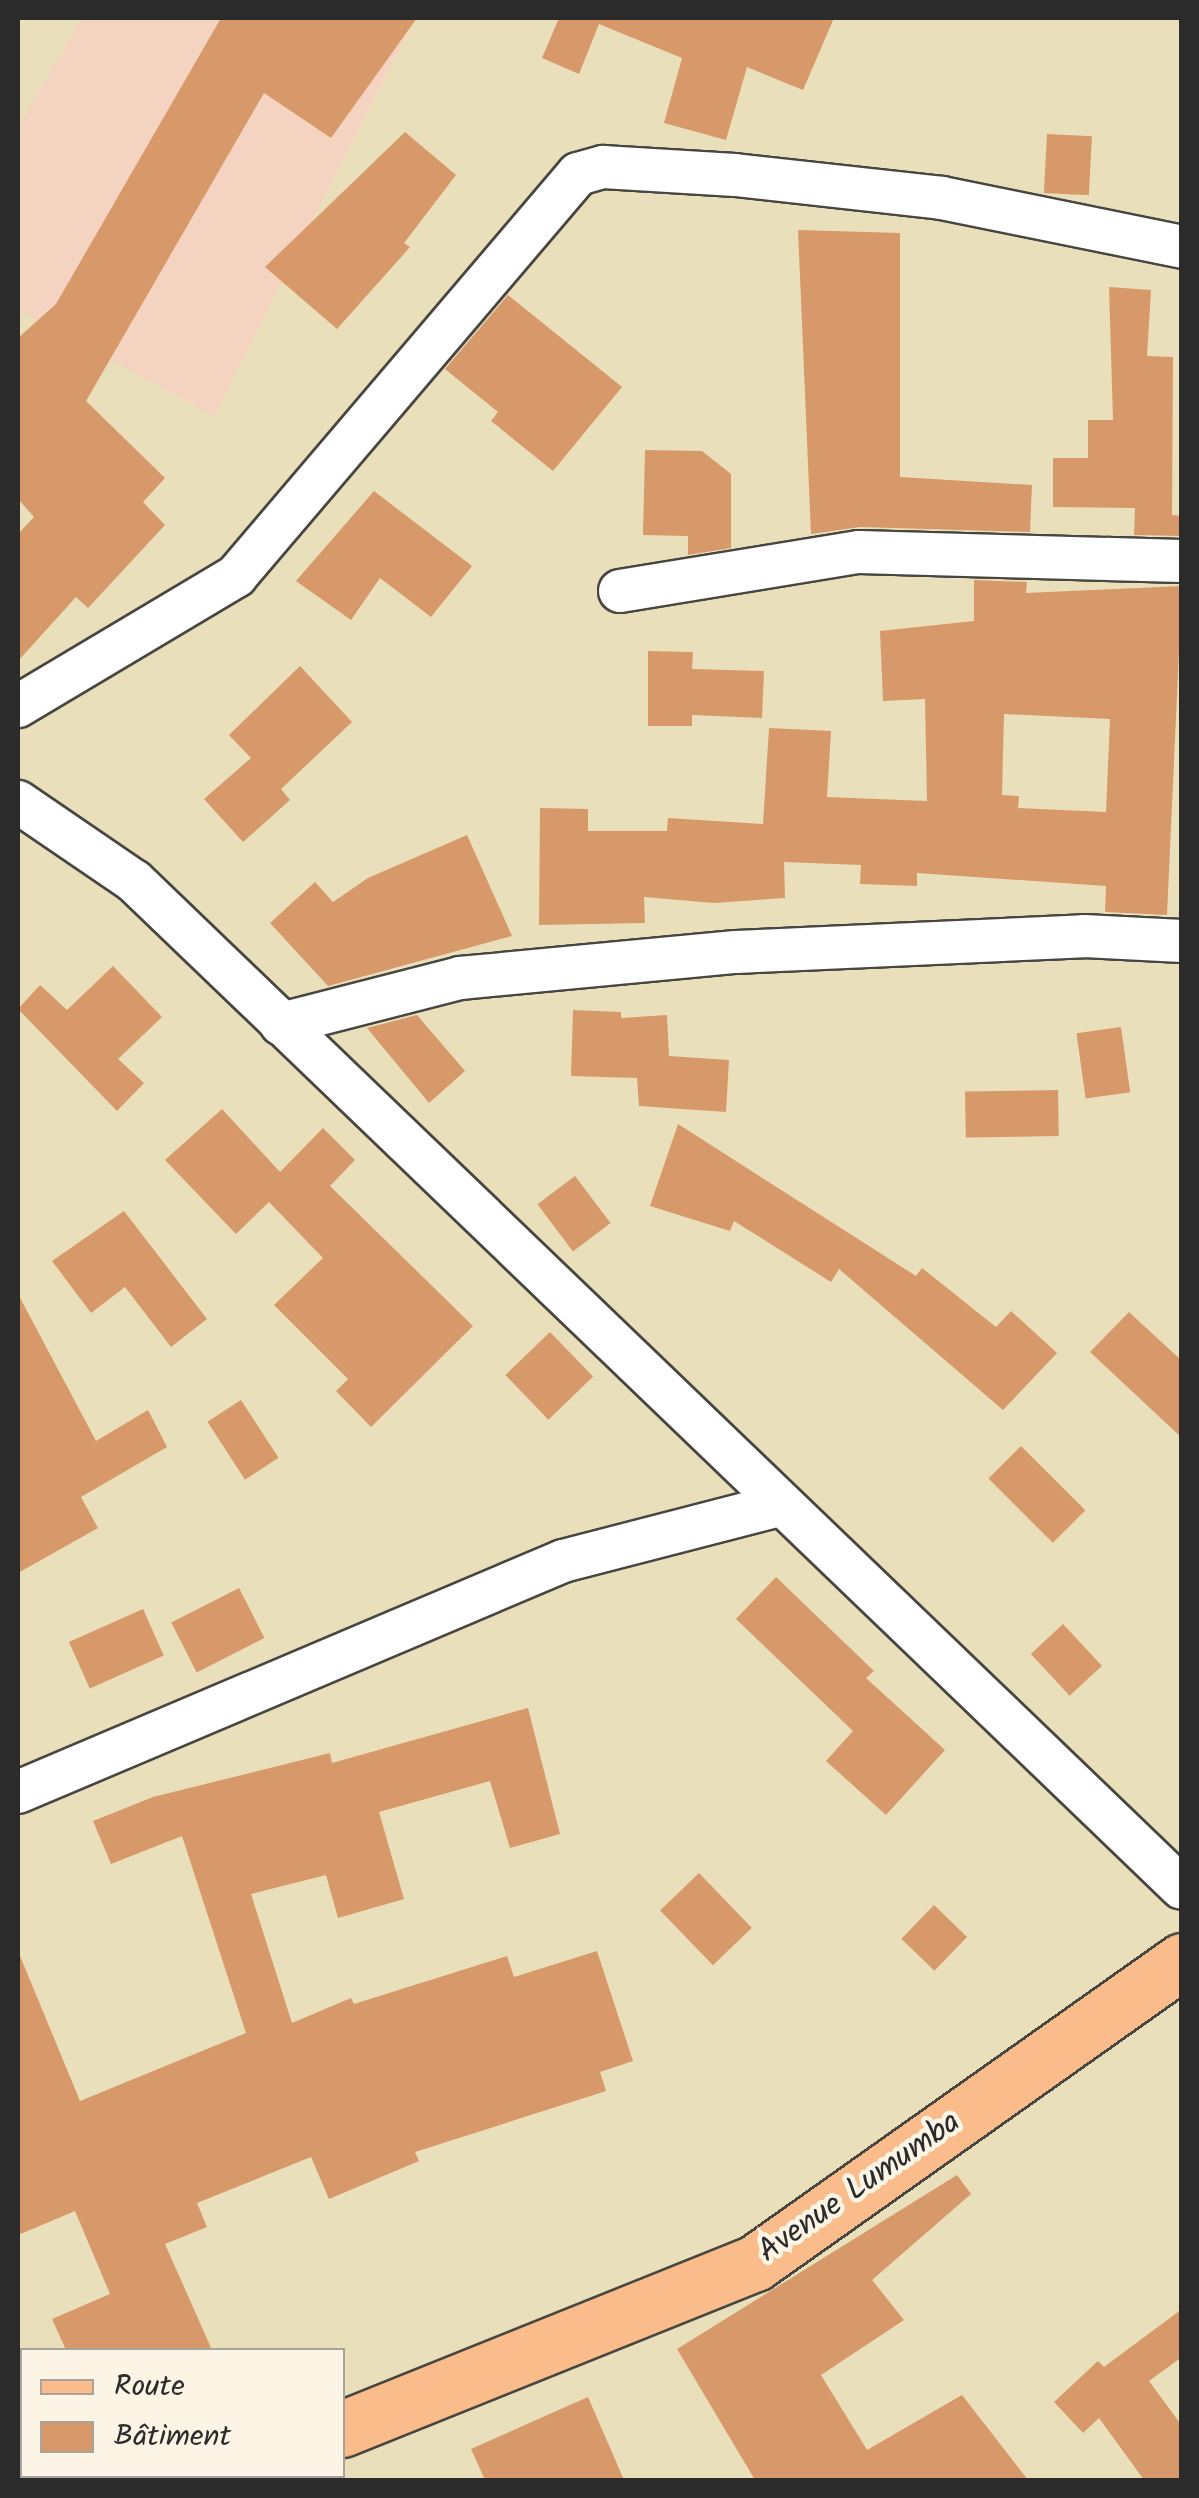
<!DOCTYPE html>
<meta charset="utf-8">
<style>
body{margin:0}
#map{position:relative;width:1199px;height:2498px;overflow:hidden;background:#e9dfbb;font-family:Kalam,sans-serif}
div>[style]{position:absolute}
.built>*{inset:0;background:#f4d3c0}
.building>*{inset:0;background:#d79969;transform-origin:0 0}
.roads{filter:drop-shadow(2px 0 #484641) drop-shadow(-2px 0 #484641) drop-shadow(0 2px #484641) drop-shadow(0 -2px #484641)}
.street>*{height:42px;margin:-21px;padding:0 21px;transform-origin:21px;border-radius:21px;background:#fff}
.primary>*{height:55px;margin:-27.5px;padding:0 27.5px;transform-origin:27.5px;border-radius:27.5px;background:#f9bc8a}
span{translate:-50% -50%;white-space:nowrap;text-align:center;line-height:1.15;-webkit-text-stroke:9px #fcf5e5;paint-order:stroke}
.street-label{font-size:32px;color:#2b2b2b}
.frame{position:absolute;inset:0;border:20px solid #2b2b2b;pointer-events:none}
.legend{position:absolute;left:20px;top:2348px;width:325px;height:130px;box-sizing:border-box;background:#fcf5e5;border:2px solid #a8a49b;margin:0;padding:12px 18px;list-style:none;font-size:30px;color:#2b2b2b}
.legend li{display:flex;align-items:center;gap:20px;height:50px}
.legend b{width:50px;border:2px solid #a8a49b}
</style>
<div id="map">
<div class="built">
<div style="clip-path:polygon(82px 18px,415px 18px,214px 416px,18px 309px,18px 128px)"></div>
</div>
<div class="building">
<div style="clip-path:polygon(221px 18px,417px 18px,331px 138px,264px 93px,86px 401px,165px 478px,143px 502px,165px 525px,88px 608px,76px 597px,18px 661px,18px 534px,34px 517px,18px 499px,18px 338px,56px 304px)"></div>
<div style="clip-path:polygon(559px 18px,834px 18px,803px 90px,747px 67px,726px 140px,664px 123px,682px 58px,599px 24px,579px 74px,542px 58px)"></div>
<div style="clip-path:polygon(405px 132px,456px 175px,404px 243px,410px 247px,337px 329px,265px 267px)"></div>
<div style="left:1047px;top:134px;width:45px;height:59px;rotate:3deg"></div>
<div style="clip-path:polygon(798px 230px,900px 233px,900px 477px,1032px 485px,1030px 532px,860px 527px,811px 534px)"></div>
<div style="clip-path:polygon(1109px 287px,1151px 290px,1147px 356px,1173px 357px,1172px 515px,1182px 516px,1182px 536px,1134px 535px,1135px 508px,1053px 507px,1053px 458px,1088px 458px,1088px 420px,1113px 420px)"></div>
<div style="clip-path:polygon(508px 295px,622px 387px,553px 471px,491px 421px,498px 412px,445px 369px)"></div>
<div style="clip-path:polygon(645px 450px,702px 451px,731px 474px,731px 548px,688px 555px,688px 536px,643px 535px)"></div>
<div style="clip-path:polygon(374px 491px,472px 566px,431px 617px,380px 578px,351px 620px,296px 581px)"></div>
<div style="clip-path:polygon(evenodd,974px 580px,1027px 582px,1026px 593px,1182px 586px,1167px 915px,1105px 912px,1106px 886px,917px 873px,917px 886px,860px 884px,861px 865px,784px 862px,785px 898px,714px 903px,644px 897px,645px 923px,539px 925px,540px 808px,588px 809px,588px 831px,667px 831px,668px 818px,763px 824px,769px 728px,831px 731px,827px 797px,927px 801px,925px 699px,883px 701px,880px 631px,974px 621px,974px 580px,1004px 714px,1110px 719px,1106px 812px,1018px 808px,1019px 796px,1002px 795px,1004px 714px)"></div>
<div style="clip-path:polygon(648px 651px,693px 652px,692px 669px,764px 671px,762px 718px,692px 715px,692px 726px,648px 726px)"></div>
<div style="clip-path:polygon(300px 666px,352px 722px,281px 789px,290px 800px,243px 842px,204px 799px,251px 758px,229px 735px)"></div>
<div style="clip-path:polygon(467px 835px,512px 936px,328px 986px,270px 923px,315px 882px,333px 902px,368px 878px)"></div>
<div style="clip-path:polygon(113px 966px,162px 1017px,118px 1059px,144px 1083px,117px 1111px,18px 1009px,40px 985px,67px 1010px)"></div>
<div style="clip-path:polygon(573px 1010px,621px 1012px,621px 1018px,667px 1015px,669px 1056px,729px 1060px,726px 1112px,639px 1106px,637px 1078px,571px 1076px)"></div>
<div style="clip-path:polygon(417px 1015px,465px 1071px,429px 1103px,367px 1028px)"></div>
<div style="left:1121px;top:1027px;width:66px;height:45px;rotate:82deg"></div>
<div style="left:1058px;top:1090px;width:46px;height:93px;rotate:89deg"></div>
<div style="clip-path:polygon(222px 1109px,280px 1172px,323px 1128px,355px 1160px,330px 1186px,473px 1326px,371px 1427px,336px 1391px,348px 1379px,274px 1305px,323px 1258px,269px 1202px,236px 1234px,165px 1160px)"></div>
<div style="clip-path:polygon(678px 1124px,916px 1276px,922px 1268px,996px 1327px,1011px 1311px,1057px 1353px,1003px 1410px,839px 1269px,831px 1282px,734px 1221px,730px 1231px,650px 1206px)"></div>
<div style="left:575px;top:1176px;width:59px;height:47px;rotate:53deg"></div>
<div style="clip-path:polygon(124px 1211px,207px 1319px,171px 1347px,125px 1287px,91px 1313px,52px 1261px)"></div>
<div style="clip-path:polygon(18px 1294px,96px 1441px,148px 1410px,167px 1447px,81px 1497px,98px 1528px,18px 1573px)"></div>
<div style="clip-path:polygon(1129px 1312px,1182px 1361px,1182px 1438px,1090px 1352px)"></div>
<div style="left:550px;top:1332px;width:62px;height:62px;rotate:46deg"></div>
<div style="left:241px;top:1400px;width:69px;height:40px;rotate:57deg"></div>
<div style="left:1021px;top:1446px;width:91px;height:46px;rotate:45deg"></div>
<div style="clip-path:polygon(776px 1577px,874px 1671px,866px 1678px,945px 1750px,886px 1815px,826px 1761px,853px 1731px,736px 1619px)"></div>
<div style="left:239px;top:1588px;width:56px;height:76px;rotate:63deg"></div>
<div style="left:143px;top:1609px;width:51px;height:81px;rotate:66deg"></div>
<div style="left:1063px;top:1624px;width:57px;height:44px;rotate:47deg"></div>
<div style="clip-path:polygon(528px 1708px,560px 1834px,510px 1848px,490px 1781px,379px 1812px,404px 1899px,338px 1918px,326px 1875px,251px 1894px,292px 2023px,351px 1998px,354px 2004px,507px 1956px,514px 1977px,597px 1951px,633px 2061px,600px 2072px,606px 2091px,415px 2152px,419px 2161px,329px 2199px,311px 2157px,197px 2203px,207px 2227px,165px 2244px,212px 2350px,66px 2350px,52px 2319px,110px 2294px,75px 2211px,18px 2235px,18px 1951px,80px 2101px,246px 2033px,182px 1836px,111px 1864px,93px 1821px,153px 1797px,330px 1753px,332px 1763px)"></div>
<div style="left:699px;top:1873px;width:76px;height:54px;rotate:46deg"></div>
<div style="left:934px;top:1905px;width:46px;height:47px;rotate:44deg"></div>
<div style="clip-path:polygon(957px 2175px,971px 2194px,872px 2280px,904px 2320px,821px 2375px,867px 2450px,962px 2395px,1028px 2480px,755px 2480px,677px 2349px)"></div>
<div style="clip-path:polygon(1182px 2309px,1182px 2357px,1149px 2381px,1182px 2426px,1182px 2480px,1144px 2480px,1099px 2418px,1083px 2433px,1054px 2402px,1098px 2361px,1104px 2367px)"></div>
<div style="clip-path:polygon(588px 2397px,624px 2480px,485px 2480px,471px 2449px)"></div>
</div>
<div class="roads">
<div class="street">
<div style="left:620px;top:591px;width:242px;rotate:-9.3deg"></div>
<div style="left:859px;top:552px;width:323px;rotate:1.6deg"></div>
<div style="left:18px;top:706px;width:254px;rotate:-30.8deg"></div>
<div style="left:236px;top:576px;width:528px;rotate:-49.61deg"></div>
<div style="left:578px;top:174px;width:26px;rotate:-16deg"></div>
<div style="left:603px;top:167px;width:132px;rotate:3.5deg"></div>
<div style="left:735px;top:175px;width:208px;rotate:6.3deg"></div>
<div style="left:942px;top:198px;width:245px;rotate:11.5deg"></div>
<div style="left:18px;top:802px;width:140px;rotate:34.3deg"></div>
<div style="left:134px;top:881px;width:1453px;rotate:43.86deg"></div>
<div style="left:281px;top:1024px;width:185px;rotate:-14.4deg"></div>
<div style="left:460px;top:978px;width:277px;rotate:-5.4deg"></div>
<div style="left:736px;top:952px;width:348px;rotate:-2.6deg"></div>
<div style="left:1084px;top:936px;width:98px;rotate:2.9deg"></div>
<div style="left:18px;top:1792px;width:592px;rotate:-22.97deg"></div>
<div style="left:563px;top:1561px;width:223px;rotate:-14.5deg"></div>
</div>
<div class="primary">
<div style="left:342px;top:2429px;width:445px;rotate:-21.9deg"></div>
<div style="left:755px;top:2263px;width:523px;rotate:-35.27deg"></div>
<div style="left:214px;top:2480px;width:14px;rotate:-17deg"></div>
</div>
</div>
<div class="street-label">
<span style="left:860px;top:2188px;rotate:-35deg">Avenue Lumumba</span>
</div>
<div class="frame"></div>
<ul class="legend">
<li><b style="height:12px;background:#f9bc8a"></b>Route</li>
<li><b style="height:28px;background:#d79969"></b>Bâtiment</li>
</ul>
</div>
